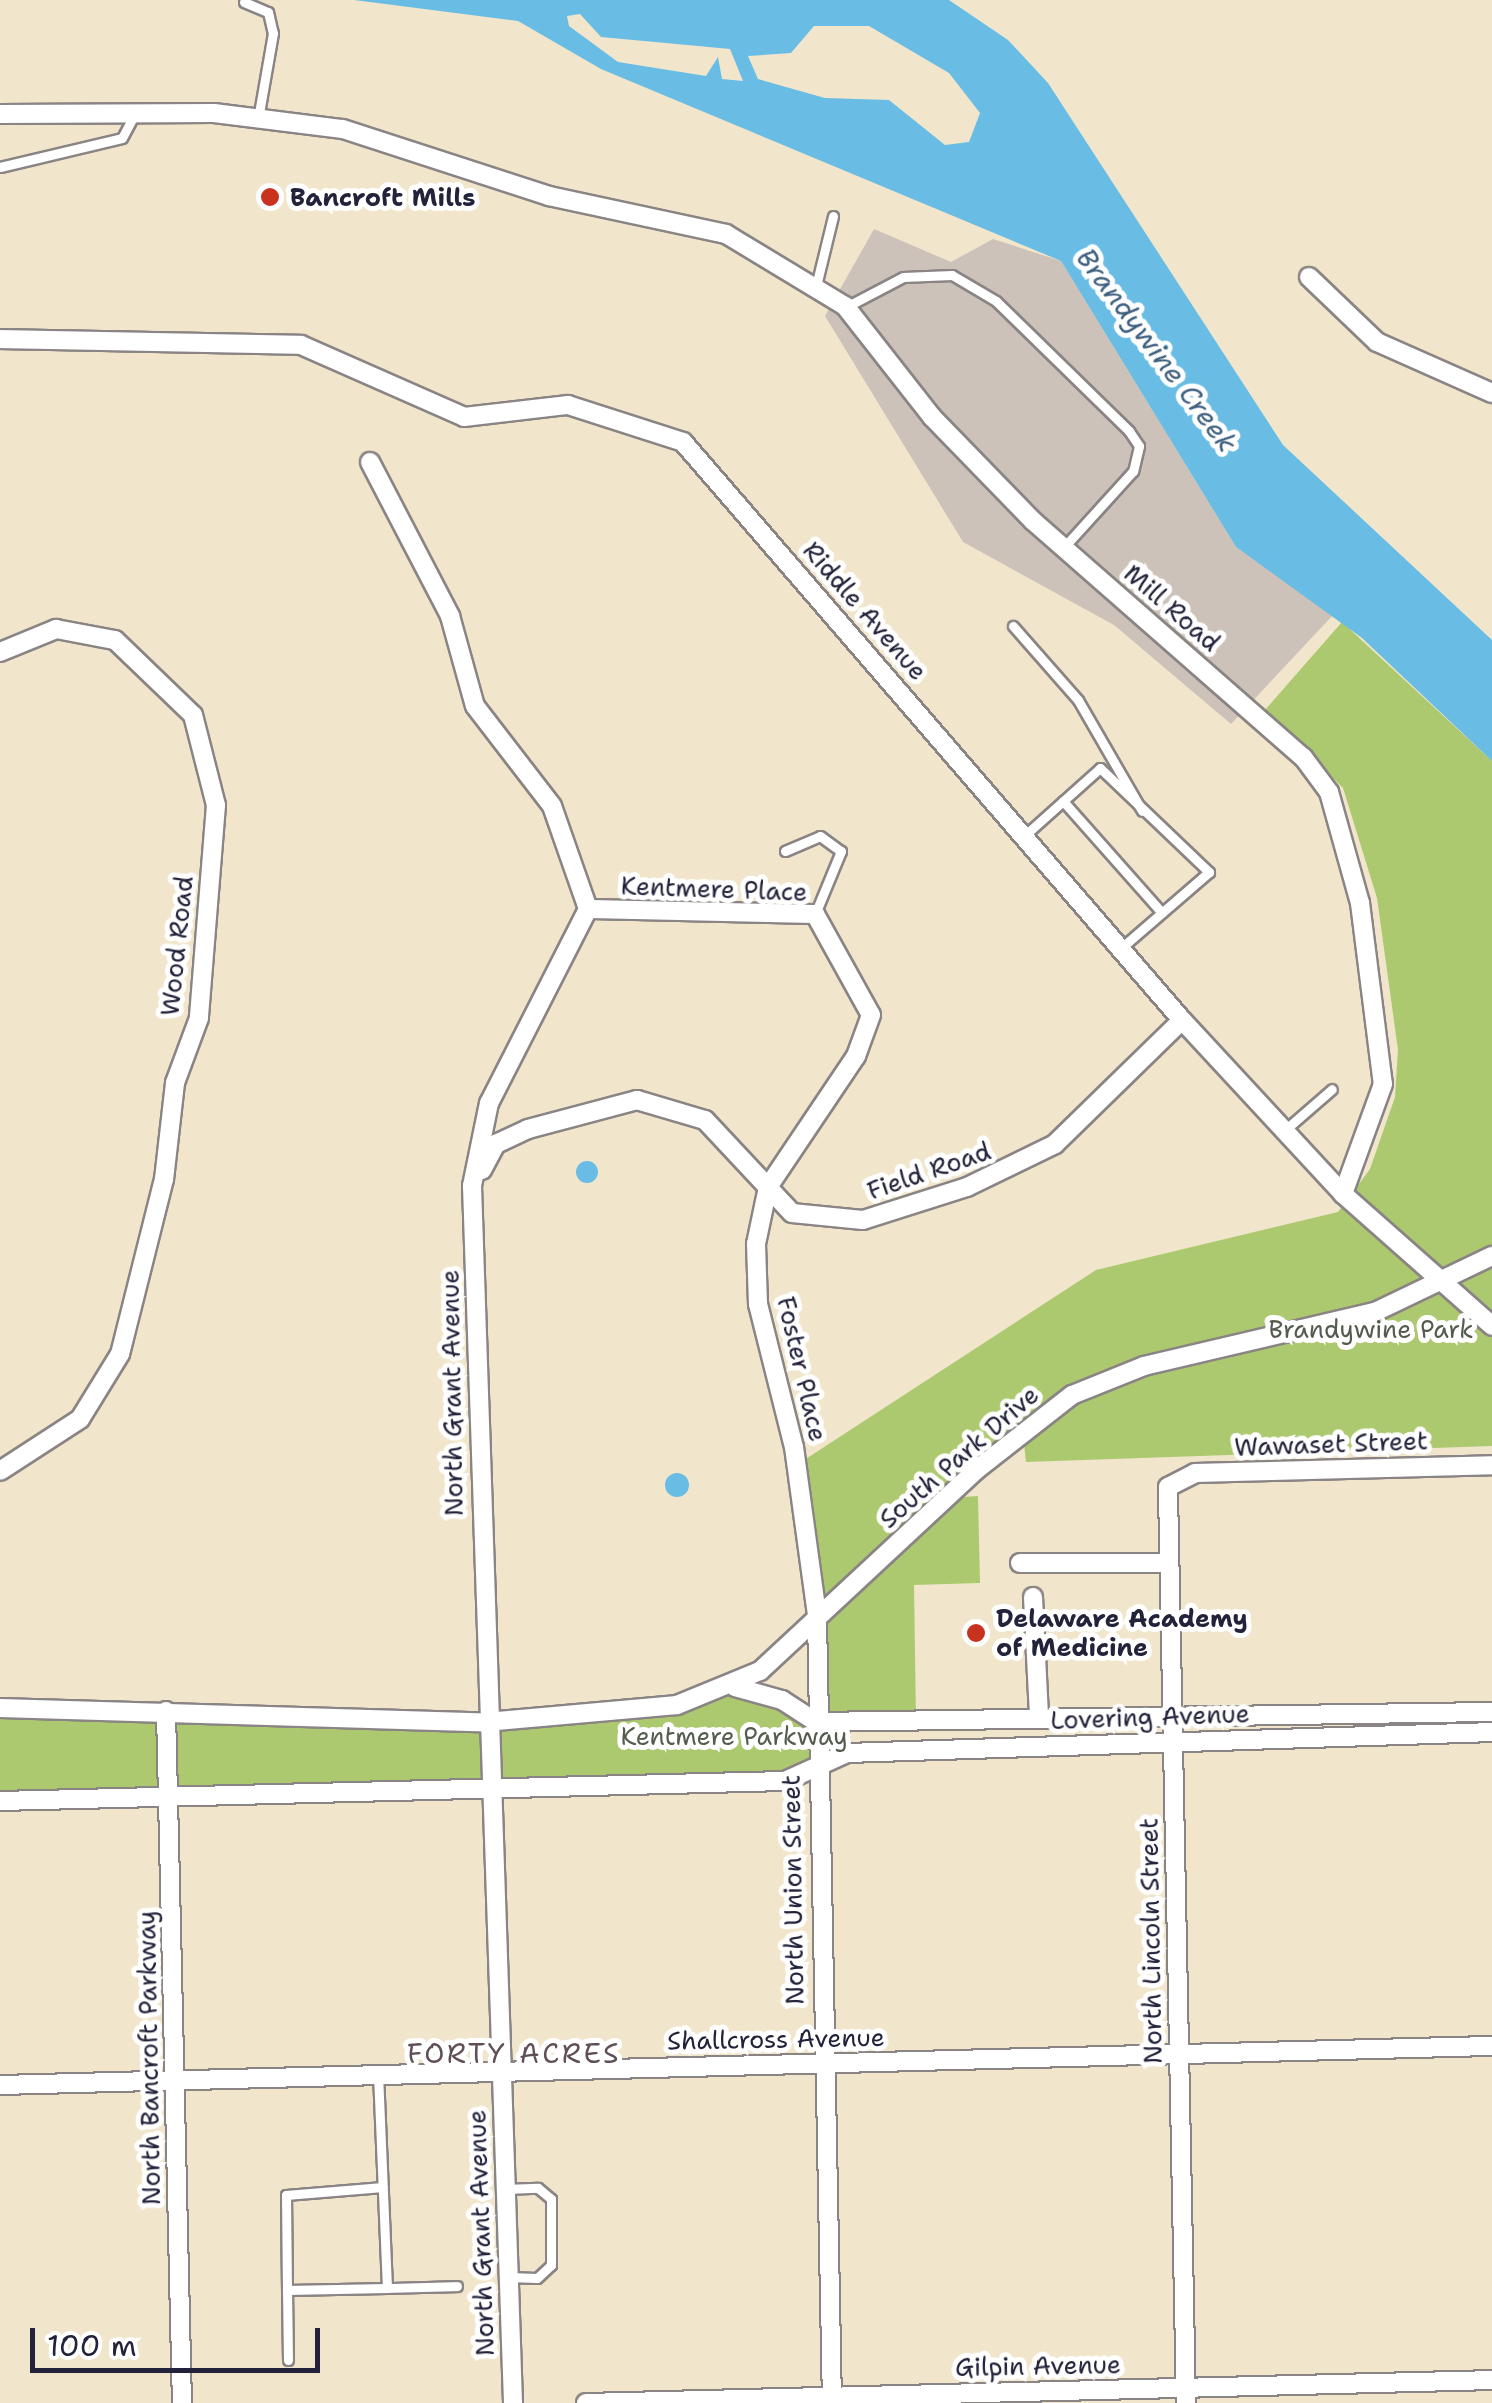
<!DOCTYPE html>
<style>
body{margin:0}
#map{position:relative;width:1492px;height:2403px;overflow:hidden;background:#f1e6cc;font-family:"Shantell Sans",sans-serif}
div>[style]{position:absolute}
.industrial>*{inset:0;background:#ccc2b9}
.green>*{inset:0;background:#adc96f}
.water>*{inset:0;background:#69bde5}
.round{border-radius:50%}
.roads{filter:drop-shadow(2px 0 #8a8484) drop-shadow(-2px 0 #8a8484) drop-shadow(0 2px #8a8484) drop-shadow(0 -2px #8a8484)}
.service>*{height:9px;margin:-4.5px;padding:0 4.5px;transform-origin:4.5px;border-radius:4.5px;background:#fff}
.minor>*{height:18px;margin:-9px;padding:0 9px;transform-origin:9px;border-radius:9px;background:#fff}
.dots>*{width:28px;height:28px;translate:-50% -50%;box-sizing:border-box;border:5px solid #fff;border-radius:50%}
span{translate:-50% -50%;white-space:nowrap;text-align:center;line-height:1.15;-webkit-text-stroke:10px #fff;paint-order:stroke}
.poi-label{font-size:25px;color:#22223b;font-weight:700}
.left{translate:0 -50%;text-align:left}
.street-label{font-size:25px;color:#22223b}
.park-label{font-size:25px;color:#535c4d}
.water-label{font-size:28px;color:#3e607f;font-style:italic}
.neighbourhood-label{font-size:28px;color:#604f56;letter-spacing:2.5px}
.scale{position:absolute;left:30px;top:2328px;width:290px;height:45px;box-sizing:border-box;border:5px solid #22223b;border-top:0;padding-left:12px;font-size:30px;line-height:35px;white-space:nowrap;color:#22223b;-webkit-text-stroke:8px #fff;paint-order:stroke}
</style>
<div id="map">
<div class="industrial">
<div style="clip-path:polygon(874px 229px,951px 262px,993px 239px,1061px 261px,1236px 547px,1333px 615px,1231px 724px,1114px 625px,963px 542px,825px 316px)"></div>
</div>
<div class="green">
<div style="clip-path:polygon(1342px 622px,1492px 761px,1492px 1446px,1026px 1462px,1024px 1444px,963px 1497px,978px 1496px,980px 1583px,914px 1585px,916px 1720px,816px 1722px,815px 1769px,803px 1777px,0 1801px,0 1708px,567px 1721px,735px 1687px,815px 1722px,817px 1616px,798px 1464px,1096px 1270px,1338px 1212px,1370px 1169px,1395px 1097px,1398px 1050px,1377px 898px,1343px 788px,1265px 710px)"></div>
</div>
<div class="water">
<div style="clip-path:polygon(evenodd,354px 0,949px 0,1008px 40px,1048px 83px,1283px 445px,1492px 640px,1492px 761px,1362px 638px,1236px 547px,1061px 261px,601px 69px,518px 21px,354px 0,580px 14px,601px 37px,730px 49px,743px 81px,722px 79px,718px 57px,706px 76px,618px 62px,569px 26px,567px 16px,580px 14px,354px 0,814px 26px,869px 26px,949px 73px,980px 113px,969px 142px,945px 145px,889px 100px,825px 98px,758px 79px,748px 56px,791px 53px,814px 26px)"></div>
<div class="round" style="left:576px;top:1161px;width:22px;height:22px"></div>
<div class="round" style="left:665px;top:1473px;width:24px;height:24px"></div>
</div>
<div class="roads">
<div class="service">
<div style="left:244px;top:2px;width:26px;rotate:23deg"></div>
<div style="left:268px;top:12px;width:22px;rotate:77deg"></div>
<div style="left:273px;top:33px;width:87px;rotate:99.9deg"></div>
<div style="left:0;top:167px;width:125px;rotate:-13.4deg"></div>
<div style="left:122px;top:138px;width:27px;rotate:-62deg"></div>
<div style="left:816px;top:286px;width:72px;rotate:-76.3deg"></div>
<div style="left:846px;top:307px;width:64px;rotate:-27.8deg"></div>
<div style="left:903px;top:277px;width:49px;rotate:-2.3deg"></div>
<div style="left:952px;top:275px;width:51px;rotate:30.6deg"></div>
<div style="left:996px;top:301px;width:186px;rotate:44.3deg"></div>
<div style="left:1129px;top:431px;width:18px;rotate:56deg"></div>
<div style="left:1139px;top:446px;width:26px;rotate:103deg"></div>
<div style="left:1133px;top:471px;width:103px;rotate:132.2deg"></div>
<div style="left:1013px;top:626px;width:98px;rotate:48.7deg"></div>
<div style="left:1078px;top:700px;width:128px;rotate:60deg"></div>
<div style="left:1063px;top:801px;width:149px;rotate:48.5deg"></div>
<div style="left:1024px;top:836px;width:102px;rotate:-41.8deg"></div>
<div style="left:1100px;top:768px;width:151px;rotate:43.7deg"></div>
<div style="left:1209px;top:872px;width:116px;rotate:139.2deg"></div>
<div style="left:785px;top:851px;width:38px;rotate:-23deg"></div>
<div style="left:820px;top:836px;width:26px;rotate:36deg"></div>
<div style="left:841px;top:851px;width:68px;rotate:112.4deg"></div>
<div style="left:1285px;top:1130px;width:62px;rotate:-41.1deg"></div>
<div style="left:504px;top:2189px;width:34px;rotate:-2deg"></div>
<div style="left:538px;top:2188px;width:17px;rotate:40deg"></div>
<div style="left:551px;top:2199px;width:66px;rotate:90deg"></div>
<div style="left:551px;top:2265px;width:19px;rotate:137deg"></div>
<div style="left:537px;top:2278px;width:29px;rotate:-178deg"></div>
<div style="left:387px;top:2288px;width:70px;rotate:-1.6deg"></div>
<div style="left:287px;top:2290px;width:95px;rotate:-90.6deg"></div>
<div style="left:286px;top:2195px;width:97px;rotate:-4.7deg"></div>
<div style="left:288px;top:2360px;width:70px;rotate:-90.8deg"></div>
<div style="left:287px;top:2290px;width:100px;rotate:-1.1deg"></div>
<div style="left:387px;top:2288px;width:214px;rotate:-92.4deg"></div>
</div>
<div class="minor">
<div style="left:0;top:114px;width:214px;rotate:-0.3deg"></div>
<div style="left:214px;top:113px;width:130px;rotate:7.1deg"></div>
<div style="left:343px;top:129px;width:217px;rotate:18deg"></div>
<div style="left:549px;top:196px;width:181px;rotate:12.1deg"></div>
<div style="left:726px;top:234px;width:139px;rotate:31.2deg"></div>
<div style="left:845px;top:306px;width:141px;rotate:51.9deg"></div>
<div style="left:932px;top:417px;width:145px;rotate:45.8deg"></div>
<div style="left:1033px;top:521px;width:359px;rotate:41.2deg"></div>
<div style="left:1303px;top:757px;width:44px;rotate:53.4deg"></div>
<div style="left:1329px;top:792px;width:115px;rotate:74.4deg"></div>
<div style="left:1360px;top:903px;width:182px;rotate:82.8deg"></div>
<div style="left:1383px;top:1084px;width:117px;rotate:110deg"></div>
<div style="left:1309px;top:277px;width:94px;rotate:43.7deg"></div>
<div style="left:1377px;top:342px;width:126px;rotate:23.9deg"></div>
<div style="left:0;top:339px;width:301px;rotate:1.1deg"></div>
<div style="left:301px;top:345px;width:178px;rotate:23.8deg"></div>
<div style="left:464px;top:417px;width:105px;rotate:-6.6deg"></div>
<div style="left:568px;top:405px;width:121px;rotate:17.8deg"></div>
<div style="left:683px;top:442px;width:764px;rotate:49.2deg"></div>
<div style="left:1182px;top:1020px;width:237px;rotate:47.2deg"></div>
<div style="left:1343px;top:1194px;width:199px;rotate:41.5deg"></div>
<div style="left:370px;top:462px;width:174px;rotate:62.5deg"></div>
<div style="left:450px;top:616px;width:93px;rotate:74.5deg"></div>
<div style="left:475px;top:706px;width:126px;rotate:52.4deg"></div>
<div style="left:552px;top:806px;width:109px;rotate:70.7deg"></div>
<div style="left:588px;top:909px;width:218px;rotate:117deg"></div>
<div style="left:489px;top:1103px;width:85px;rotate:101.6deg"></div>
<div style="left:472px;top:1186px;width:1218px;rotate:88.07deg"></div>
<div style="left:0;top:652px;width:61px;rotate:-22.3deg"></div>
<div style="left:56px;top:629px;width:60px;rotate:10.6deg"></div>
<div style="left:115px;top:640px;width:108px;rotate:43.9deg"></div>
<div style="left:193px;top:715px;width:93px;rotate:75.7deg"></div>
<div style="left:216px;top:805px;width:214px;rotate:94.6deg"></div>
<div style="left:199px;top:1018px;width:69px;rotate:110.3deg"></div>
<div style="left:175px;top:1083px;width:97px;rotate:96.5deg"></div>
<div style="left:164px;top:1179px;width:180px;rotate:104.1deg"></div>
<div style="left:120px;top:1354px;width:76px;rotate:121.6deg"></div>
<div style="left:80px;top:1419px;width:95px;rotate:147deg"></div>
<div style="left:588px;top:909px;width:227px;rotate:1.3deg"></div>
<div style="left:815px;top:914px;width:115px;rotate:61deg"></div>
<div style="left:871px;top:1015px;width:44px;rotate:110.1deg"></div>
<div style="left:856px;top:1056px;width:158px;rotate:123.9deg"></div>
<div style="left:768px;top:1187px;width:58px;rotate:101.9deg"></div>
<div style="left:756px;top:1244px;width:60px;rotate:88.1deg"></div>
<div style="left:758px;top:1304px;width:147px;rotate:75.9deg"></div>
<div style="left:794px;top:1447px;width:171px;rotate:82.2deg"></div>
<div style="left:817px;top:1616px;width:787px;rotate:88.91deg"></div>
<div style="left:482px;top:1170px;width:30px;rotate:-62deg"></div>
<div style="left:496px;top:1144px;width:35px;rotate:-25deg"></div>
<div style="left:528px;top:1129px;width:113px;rotate:-14.9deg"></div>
<div style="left:637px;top:1100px;width:71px;rotate:16.4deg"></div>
<div style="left:705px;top:1120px;width:127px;rotate:46.9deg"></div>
<div style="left:792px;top:1213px;width:71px;rotate:5.6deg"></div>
<div style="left:863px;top:1220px;width:109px;rotate:-17.6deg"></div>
<div style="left:967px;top:1187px;width:98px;rotate:-26deg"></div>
<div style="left:1055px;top:1144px;width:177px;rotate:-44.3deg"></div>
<div style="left:1020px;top:1563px;width:148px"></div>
<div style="left:1033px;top:1597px;width:120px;rotate:87.1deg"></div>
<div style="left:735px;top:1687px;width:49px;rotate:15.5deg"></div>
<div style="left:782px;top:1700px;width:40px;rotate:32.9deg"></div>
<div style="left:816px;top:1722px;width:676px;rotate:-0.85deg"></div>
<div style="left:0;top:1708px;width:486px;rotate:1.7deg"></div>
<div style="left:486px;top:1722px;width:192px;rotate:-5.1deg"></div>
<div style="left:677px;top:1705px;width:90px;rotate:-22.3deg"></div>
<div style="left:760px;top:1671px;width:294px;rotate:-42.9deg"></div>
<div style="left:975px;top:1471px;width:123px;rotate:-38.1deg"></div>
<div style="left:1072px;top:1395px;width:78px;rotate:-21.9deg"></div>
<div style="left:1144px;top:1366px;width:237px;rotate:-13.2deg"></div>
<div style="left:1375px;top:1312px;width:130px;rotate:-25.6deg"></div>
<div style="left:166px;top:1711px;width:692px;rotate:88.68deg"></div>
<div style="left:0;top:1801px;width:785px;rotate:-1.46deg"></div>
<div style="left:785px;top:1781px;width:68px;rotate:-24.3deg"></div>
<div style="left:847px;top:1753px;width:645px;rotate:-1.86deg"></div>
<div style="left:0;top:2085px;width:1493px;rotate:-1.5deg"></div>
<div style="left:586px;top:2403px;width:906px;rotate:-1.45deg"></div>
<div style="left:1186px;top:2403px;width:916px;rotate:-91.13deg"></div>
<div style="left:1168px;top:1487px;width:30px;rotate:-27deg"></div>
<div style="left:1195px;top:1473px;width:297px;rotate:-1.5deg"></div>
</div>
</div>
<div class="dots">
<div style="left:270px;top:197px;background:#c8321e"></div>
<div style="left:976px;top:1633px;background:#c8321e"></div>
</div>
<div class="poi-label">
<span class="left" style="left:290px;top:197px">Bancroft Mills</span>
<span class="left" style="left:996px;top:1633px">Delaware Academy<br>of Medicine</span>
</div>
<div class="street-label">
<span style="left:1172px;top:608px;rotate:41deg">Mill Road</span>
<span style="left:865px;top:611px;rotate:49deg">Riddle Avenue</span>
<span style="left:714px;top:889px;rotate:2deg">Kentmere Place</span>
<span style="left:177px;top:946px;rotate:-84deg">Wood Road</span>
<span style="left:929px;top:1171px;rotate:-19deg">Field Road</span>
<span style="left:802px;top:1369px;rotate:77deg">Foster Place</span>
<span style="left:452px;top:1393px;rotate:-91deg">North Grant Avenue</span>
<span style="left:1331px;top:1444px;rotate:-2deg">Wawaset Street</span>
<span style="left:959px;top:1457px;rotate:-41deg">South Park Drive</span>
<span style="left:1150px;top:1717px;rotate:-2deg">Lovering Avenue</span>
<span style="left:793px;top:1890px;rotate:-91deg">North Union Street</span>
<span style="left:1151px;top:1941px;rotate:-91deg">North Lincoln Street</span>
<span style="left:776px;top:2039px;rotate:-1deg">Shallcross Avenue</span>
<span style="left:149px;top:2058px;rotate:-91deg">North Bancroft Parkway</span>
<span style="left:481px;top:2233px;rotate:-92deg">North Grant Avenue</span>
<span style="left:1038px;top:2366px;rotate:-1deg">Gilpin Avenue</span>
</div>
<div class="park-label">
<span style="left:1371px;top:1329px">Brandywine Park</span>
<span style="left:734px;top:1736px">Kentmere Parkway</span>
</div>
<div class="water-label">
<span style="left:1157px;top:350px;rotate:53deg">Brandywine Creek</span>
</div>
<div class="neighbourhood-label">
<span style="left:514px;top:2053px">FORTY ACRES</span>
</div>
<div class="scale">100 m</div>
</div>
